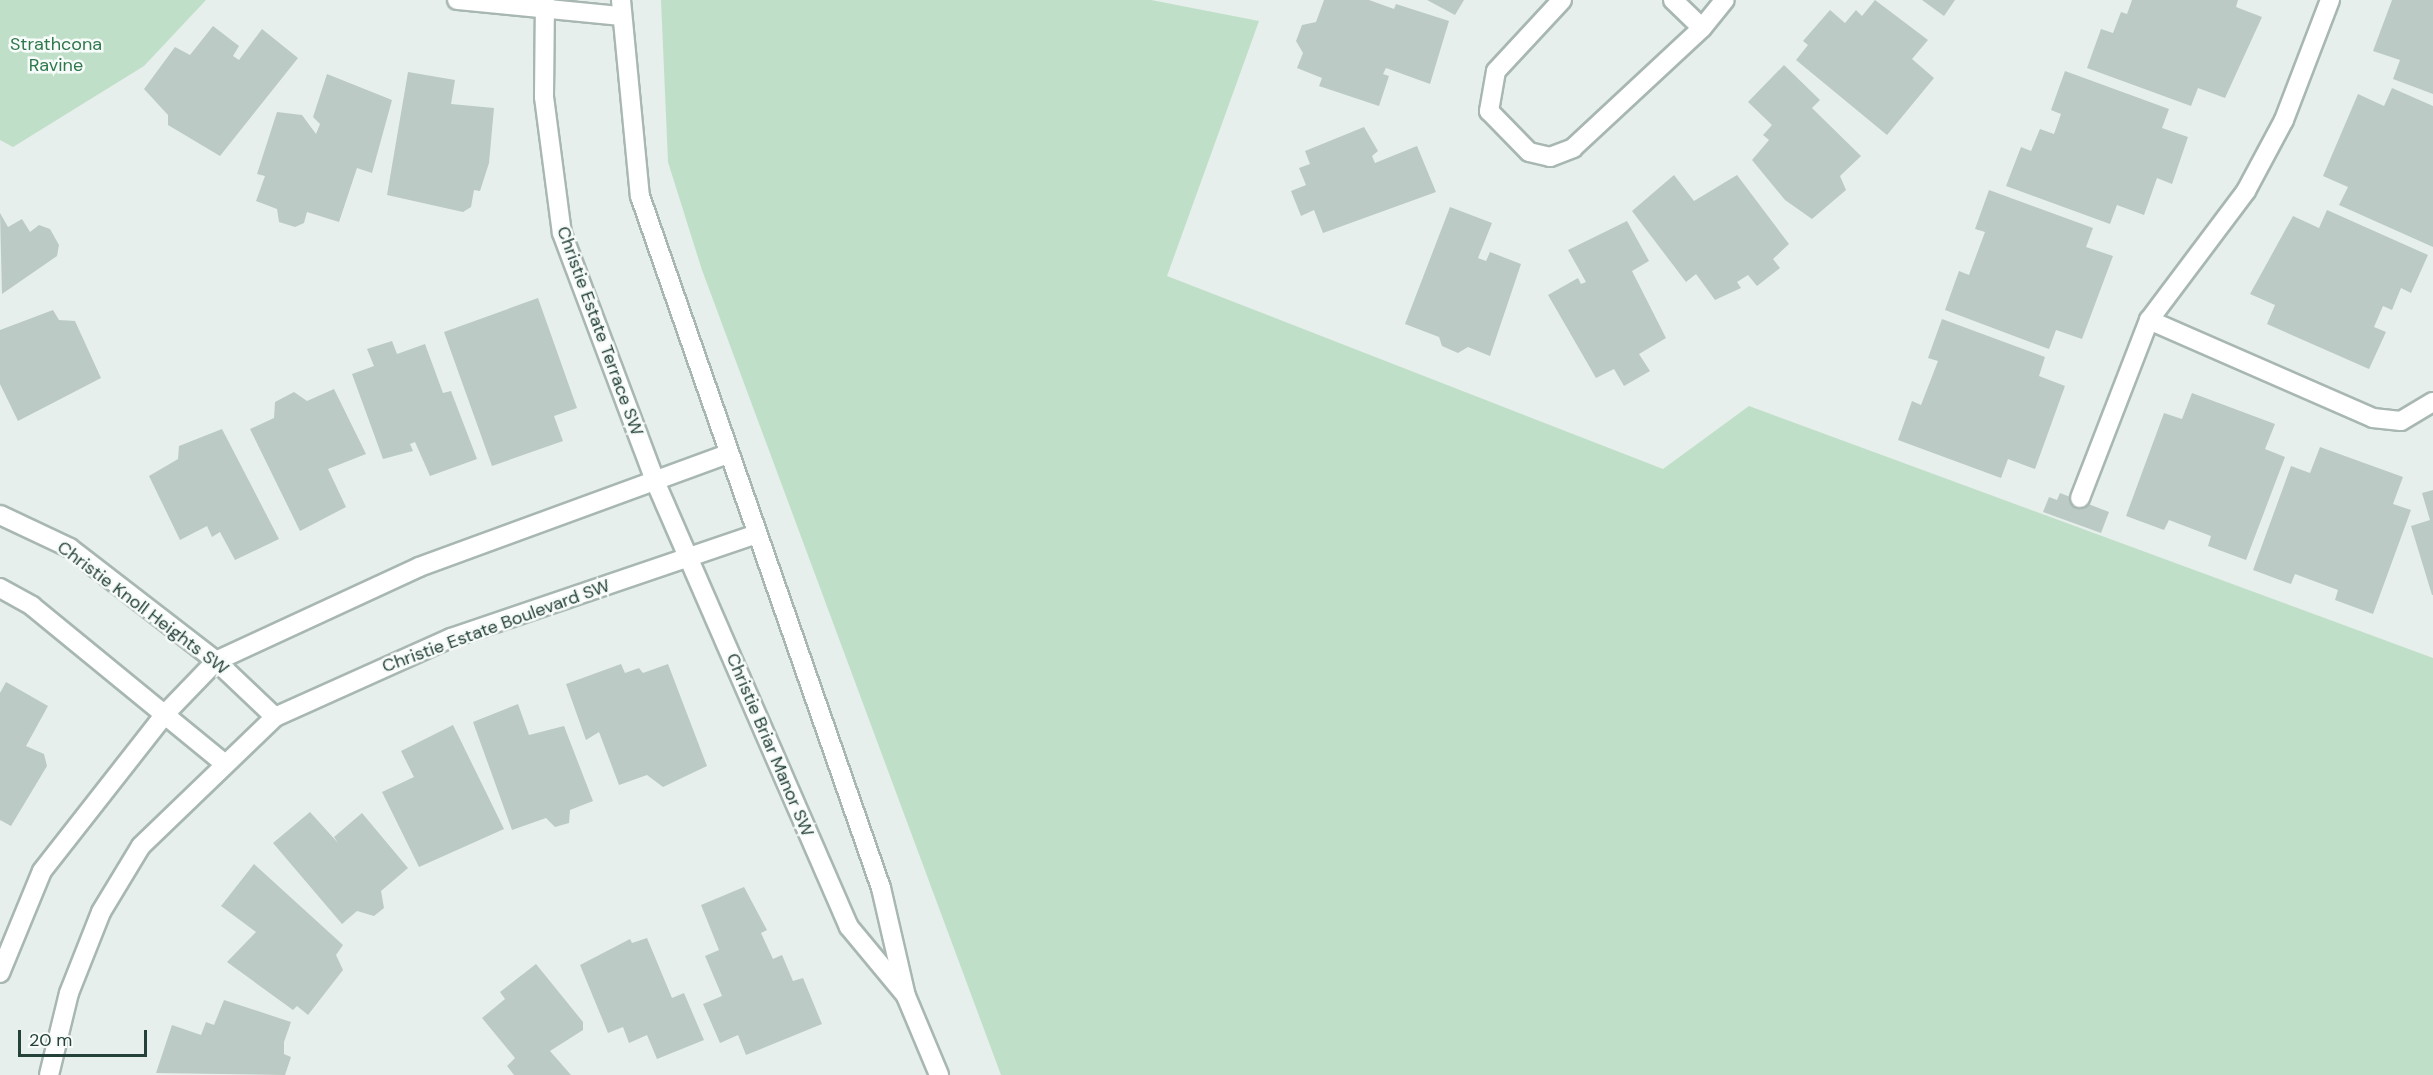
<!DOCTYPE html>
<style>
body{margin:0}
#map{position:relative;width:2433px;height:1075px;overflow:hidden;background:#e6efeb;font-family:"DM Sans",sans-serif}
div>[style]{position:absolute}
.green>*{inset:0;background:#bfdfc8}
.building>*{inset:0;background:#bbcac4}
.roads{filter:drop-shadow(2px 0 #a8b7b2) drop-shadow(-2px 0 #a8b7b2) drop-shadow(0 2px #a8b7b2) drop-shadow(0 -2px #a8b7b2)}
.service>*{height:18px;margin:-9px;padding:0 9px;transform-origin:9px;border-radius:9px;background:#fff}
.minor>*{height:18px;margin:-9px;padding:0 9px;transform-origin:9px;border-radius:9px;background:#fff}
span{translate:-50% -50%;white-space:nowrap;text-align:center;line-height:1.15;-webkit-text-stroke:5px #f7fbf9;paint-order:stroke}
.park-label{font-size:18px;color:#2e784c}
.street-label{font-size:18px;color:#24413a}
.scale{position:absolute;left:18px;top:1030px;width:129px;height:27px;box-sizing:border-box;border:3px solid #24413a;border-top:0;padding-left:8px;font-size:18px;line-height:21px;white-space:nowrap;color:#24413a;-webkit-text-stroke:4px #f7fbf9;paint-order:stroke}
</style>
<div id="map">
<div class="green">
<div style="clip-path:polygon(0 0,206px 0,144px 66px,13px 147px,0 140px)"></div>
<div style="clip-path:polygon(661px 0,1151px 0,1259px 21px,1167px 276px,1663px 469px,1749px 406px,2433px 658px,2433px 1075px,1001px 1075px,702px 270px,668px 162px)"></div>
</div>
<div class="building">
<div style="clip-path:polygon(1324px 0,1369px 0,1394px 9px,1396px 4px,1449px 21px,1430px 84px,1386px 68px,1383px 74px,1389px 76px,1379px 106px,1319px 86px,1322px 78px,1297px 68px,1303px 53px,1296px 41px,1302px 25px,1316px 22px)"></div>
<div style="clip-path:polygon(1427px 0,1464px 0,1455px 15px)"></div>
<div style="clip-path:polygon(1875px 0,1928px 40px,1912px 59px,1934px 78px,1887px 135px,1796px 60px,1808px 45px,1803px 41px,1830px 10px,1845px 23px,1856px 10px,1862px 16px)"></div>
<div style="clip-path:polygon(1922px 0,1955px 0,1944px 16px)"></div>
<div style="clip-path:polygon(2132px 0,2238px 0,2236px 7px,2262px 17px,2225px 98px,2198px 88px,2191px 106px,2087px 68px,2101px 29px,2113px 33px,2121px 12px,2127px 14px)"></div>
<div style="clip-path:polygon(2392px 0,2433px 0,2433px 94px,2393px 79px,2400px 60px,2373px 51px)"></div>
<div style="clip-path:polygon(213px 26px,239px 46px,233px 56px,239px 60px,262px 29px,298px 58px,220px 156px,168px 125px,168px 115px,144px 89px,175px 47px,190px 55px)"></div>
<div style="clip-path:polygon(1784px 65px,1820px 100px,1812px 108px,1861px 156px,1840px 176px,1846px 190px,1812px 219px,1785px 200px,1752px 160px,1769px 140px,1763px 135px,1772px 125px,1748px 102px)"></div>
<div style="clip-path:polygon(2065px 71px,2169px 109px,2162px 128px,2188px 137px,2172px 184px,2157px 178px,2144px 215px,2117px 205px,2110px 224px,2006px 186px,2021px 147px,2031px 151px,2040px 129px,2054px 134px,2061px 114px,2051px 110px)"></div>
<div style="clip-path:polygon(408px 72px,455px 80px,451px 104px,494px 108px,489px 163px,480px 191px,474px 190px,471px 207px,463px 212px,387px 195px)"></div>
<div style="clip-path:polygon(327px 74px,392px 100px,372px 173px,357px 168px,339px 222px,307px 212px,304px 223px,295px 227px,279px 222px,277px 209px,256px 201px,265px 176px,257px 174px,277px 112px,302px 115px,316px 134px,320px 124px,313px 117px)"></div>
<div style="clip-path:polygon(2392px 88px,2433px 106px,2433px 247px,2339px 205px,2348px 187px,2323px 176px,2358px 94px,2384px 106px)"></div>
<div style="clip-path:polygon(1364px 127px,1378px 151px,1372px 156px,1375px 163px,1417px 146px,1436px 192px,1323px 233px,1314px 210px,1301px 216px,1291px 191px,1306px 185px,1299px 168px,1310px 164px,1305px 151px)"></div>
<div style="clip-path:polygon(1674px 175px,1694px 201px,1737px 175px,1789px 244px,1773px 259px,1780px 268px,1757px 286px,1748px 275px,1737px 282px,1741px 288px,1715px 300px,1696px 274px,1686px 282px,1632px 211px)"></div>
<div style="clip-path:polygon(1989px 190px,2093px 228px,2086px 247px,2113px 256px,2082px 339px,2056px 330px,2049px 349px,1945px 310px,1959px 271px,1969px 275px,1985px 232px,1975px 229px)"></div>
<div style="clip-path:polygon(1450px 207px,1492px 223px,1478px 258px,1486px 261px,1490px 252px,1521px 264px,1490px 356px,1468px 347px,1458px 353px,1442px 346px,1439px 337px,1405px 324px)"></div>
<div style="clip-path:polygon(2327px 210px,2428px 255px,2411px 293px,2401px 288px,2392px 310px,2383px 306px,2374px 327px,2386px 332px,2369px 369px,2267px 324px,2275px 305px,2250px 294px,2293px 216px,2319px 228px)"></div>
<div style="clip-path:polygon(0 213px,8px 227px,22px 219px,30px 232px,39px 225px,50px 229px,59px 245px,57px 256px,2px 294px)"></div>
<div style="clip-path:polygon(1627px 221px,1649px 261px,1632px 271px,1666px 338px,1639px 354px,1650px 371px,1624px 386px,1614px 369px,1596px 378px,1548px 295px,1578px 278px,1581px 284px,1586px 282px,1568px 250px)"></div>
<div style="clip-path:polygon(538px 298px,577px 408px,554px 416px,563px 441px,492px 466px,444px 332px)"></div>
<div style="clip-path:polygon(53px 310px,59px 320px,75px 321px,101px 378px,18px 421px,0 384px,0 330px)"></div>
<div style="clip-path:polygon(1942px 319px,2045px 357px,2039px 376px,2065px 386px,2035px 469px,2008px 459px,2001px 478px,1898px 440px,1912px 401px,1921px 405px,1938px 361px,1928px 358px)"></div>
<div style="clip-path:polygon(392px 341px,397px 354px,425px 344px,443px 393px,451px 391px,477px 459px,430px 476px,415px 442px,410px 444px,413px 451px,383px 459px,352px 374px,374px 366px,367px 349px)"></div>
<div style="clip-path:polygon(334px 389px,366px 454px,328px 469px,346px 507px,300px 531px,250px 429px,274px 418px,275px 402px,294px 392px,307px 401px)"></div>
<div style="clip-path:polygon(2192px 393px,2275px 424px,2265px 449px,2285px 457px,2246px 560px,2208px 546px,2211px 536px,2169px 520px,2164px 530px,2126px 516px,2164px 413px,2182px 419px)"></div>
<div style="clip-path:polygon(222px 429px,279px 539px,235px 560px,220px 532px,212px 537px,207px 526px,180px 540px,149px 476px,178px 459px,179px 446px)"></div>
<div style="clip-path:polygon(2320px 447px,2403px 477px,2393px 504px,2411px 510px,2373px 614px,2335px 600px,2338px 590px,2295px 574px,2291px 584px,2253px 570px,2291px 466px,2310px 473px)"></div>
<div style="clip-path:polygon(2433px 490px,2433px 595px,2432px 595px,2411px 526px,2430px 520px,2422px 493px)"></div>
<div style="clip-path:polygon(2060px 493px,2109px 512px,2101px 533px,2043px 512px,2049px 497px,2057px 500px)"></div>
<div style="clip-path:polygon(621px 664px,625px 673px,639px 668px,643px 673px,668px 664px,707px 766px,663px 787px,647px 775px,619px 785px,599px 732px,586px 740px,566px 684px)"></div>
<div style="clip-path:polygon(6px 682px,48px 706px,26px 746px,44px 754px,47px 766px,11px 826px,0 820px,0 693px)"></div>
<div style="clip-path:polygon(518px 704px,529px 735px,564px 726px,593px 801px,570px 810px,569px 823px,555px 827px,546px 818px,512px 830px,473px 722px)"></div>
<div style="clip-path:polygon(453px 725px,504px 829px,419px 867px,382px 792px,414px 777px,401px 751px)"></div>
<div style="clip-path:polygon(310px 812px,338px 843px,334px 837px,362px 813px,408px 868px,381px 891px,384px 908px,374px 916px,357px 911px,342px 924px,273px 843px)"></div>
<div style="clip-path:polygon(254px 864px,343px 945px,336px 955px,343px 970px,308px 1015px,297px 1006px,293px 1010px,227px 962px,256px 932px,221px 906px)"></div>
<div style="clip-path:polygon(744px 887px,767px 930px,761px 933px,773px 959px,782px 955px,793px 981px,803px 978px,822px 1024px,746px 1055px,738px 1035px,720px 1043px,703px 1004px,722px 996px,705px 956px,719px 950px,701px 905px)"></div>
<div style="clip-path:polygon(647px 938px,672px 998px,684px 993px,704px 1040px,657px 1059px,647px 1035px,629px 1043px,623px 1027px,608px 1033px,580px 965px,630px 939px,632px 943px)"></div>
<div style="clip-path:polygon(536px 964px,583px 1022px,583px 1030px,550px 1051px,571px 1075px,514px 1075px,507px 1066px,515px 1058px,482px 1018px,505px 999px,500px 992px)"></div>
<div style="clip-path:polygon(224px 1000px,291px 1022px,284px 1042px,284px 1054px,291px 1057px,285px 1075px,156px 1073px,172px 1025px,201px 1035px,206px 1022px,214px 1025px)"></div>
</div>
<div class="roads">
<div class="service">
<div style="left:2330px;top:0;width:129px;rotate:111deg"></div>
<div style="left:2284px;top:120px;width:81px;rotate:118.2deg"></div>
<div style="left:2246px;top:191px;width:161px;rotate:126.9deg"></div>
<div style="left:2149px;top:320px;width:244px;rotate:23.6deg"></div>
<div style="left:2373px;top:418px;width:28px;rotate:6deg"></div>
<div style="left:2401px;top:421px;width:37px;rotate:-31deg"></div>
<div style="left:2080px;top:498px;width:191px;rotate:-68.8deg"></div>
</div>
<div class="minor">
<div style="left:457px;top:0;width:164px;rotate:5.6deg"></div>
<div style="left:545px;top:0;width:97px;rotate:90.6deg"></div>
<div style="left:544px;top:97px;width:137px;rotate:82.5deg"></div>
<div style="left:562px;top:233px;width:265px;rotate:69.4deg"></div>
<div style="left:655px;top:481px;width:486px;rotate:66.5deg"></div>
<div style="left:849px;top:927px;width:85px;rotate:50.3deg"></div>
<div style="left:621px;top:0;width:197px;rotate:84.5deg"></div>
<div style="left:640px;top:196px;width:733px;rotate:70.8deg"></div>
<div style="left:881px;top:888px;width:111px;rotate:77deg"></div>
<div style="left:906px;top:996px;width:86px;rotate:67.3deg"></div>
<div style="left:1562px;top:0;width:97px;rotate:132.9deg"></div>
<div style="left:1496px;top:71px;width:41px;rotate:99.9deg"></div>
<div style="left:1489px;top:111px;width:57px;rotate:45.7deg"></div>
<div style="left:1529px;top:152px;width:22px;rotate:13deg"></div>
<div style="left:1550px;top:157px;width:25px;rotate:-21deg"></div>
<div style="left:1573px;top:148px;width:176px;rotate:-42.9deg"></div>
<div style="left:1673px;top:0;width:40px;rotate:44deg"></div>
<div style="left:1702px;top:28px;width:36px;rotate:-51deg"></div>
<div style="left:0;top:515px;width:77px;rotate:25.2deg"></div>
<div style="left:70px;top:548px;width:185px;rotate:37.7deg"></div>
<div style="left:216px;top:661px;width:81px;rotate:43.5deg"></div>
<div style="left:0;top:588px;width:37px;rotate:29deg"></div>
<div style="left:32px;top:606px;width:249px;rotate:39.3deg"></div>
<div style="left:0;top:973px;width:110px;rotate:-67.6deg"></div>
<div style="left:42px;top:871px;width:199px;rotate:-51.9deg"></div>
<div style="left:165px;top:714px;width:74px;rotate:-46.1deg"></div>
<div style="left:216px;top:661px;width:224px;rotate:-24.8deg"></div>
<div style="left:419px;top:567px;width:328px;rotate:-20.1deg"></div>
<div style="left:49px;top:1075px;width:84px;rotate:-76.3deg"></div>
<div style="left:69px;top:993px;width:87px;rotate:-68.4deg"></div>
<div style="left:101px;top:912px;width:77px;rotate:-58.8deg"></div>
<div style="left:141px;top:846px;width:186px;rotate:-43.9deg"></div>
<div style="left:275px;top:717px;width:193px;rotate:-24.2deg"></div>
<div style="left:451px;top:638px;width:323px;rotate:-18.8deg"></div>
</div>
</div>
<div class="park-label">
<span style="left:56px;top:55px">Strathcona<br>Ravine</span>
</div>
<div class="street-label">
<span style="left:600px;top:331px;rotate:70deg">Christie Estate Terrace SW</span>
<span style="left:143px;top:608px;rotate:37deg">Christie Knoll Heights SW</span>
<span style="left:496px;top:626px;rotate:-20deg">Christie Estate Boulevard SW</span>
<span style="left:770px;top:745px;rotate:67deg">Christie Briar Manor SW</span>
</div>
<div class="scale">20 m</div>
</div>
